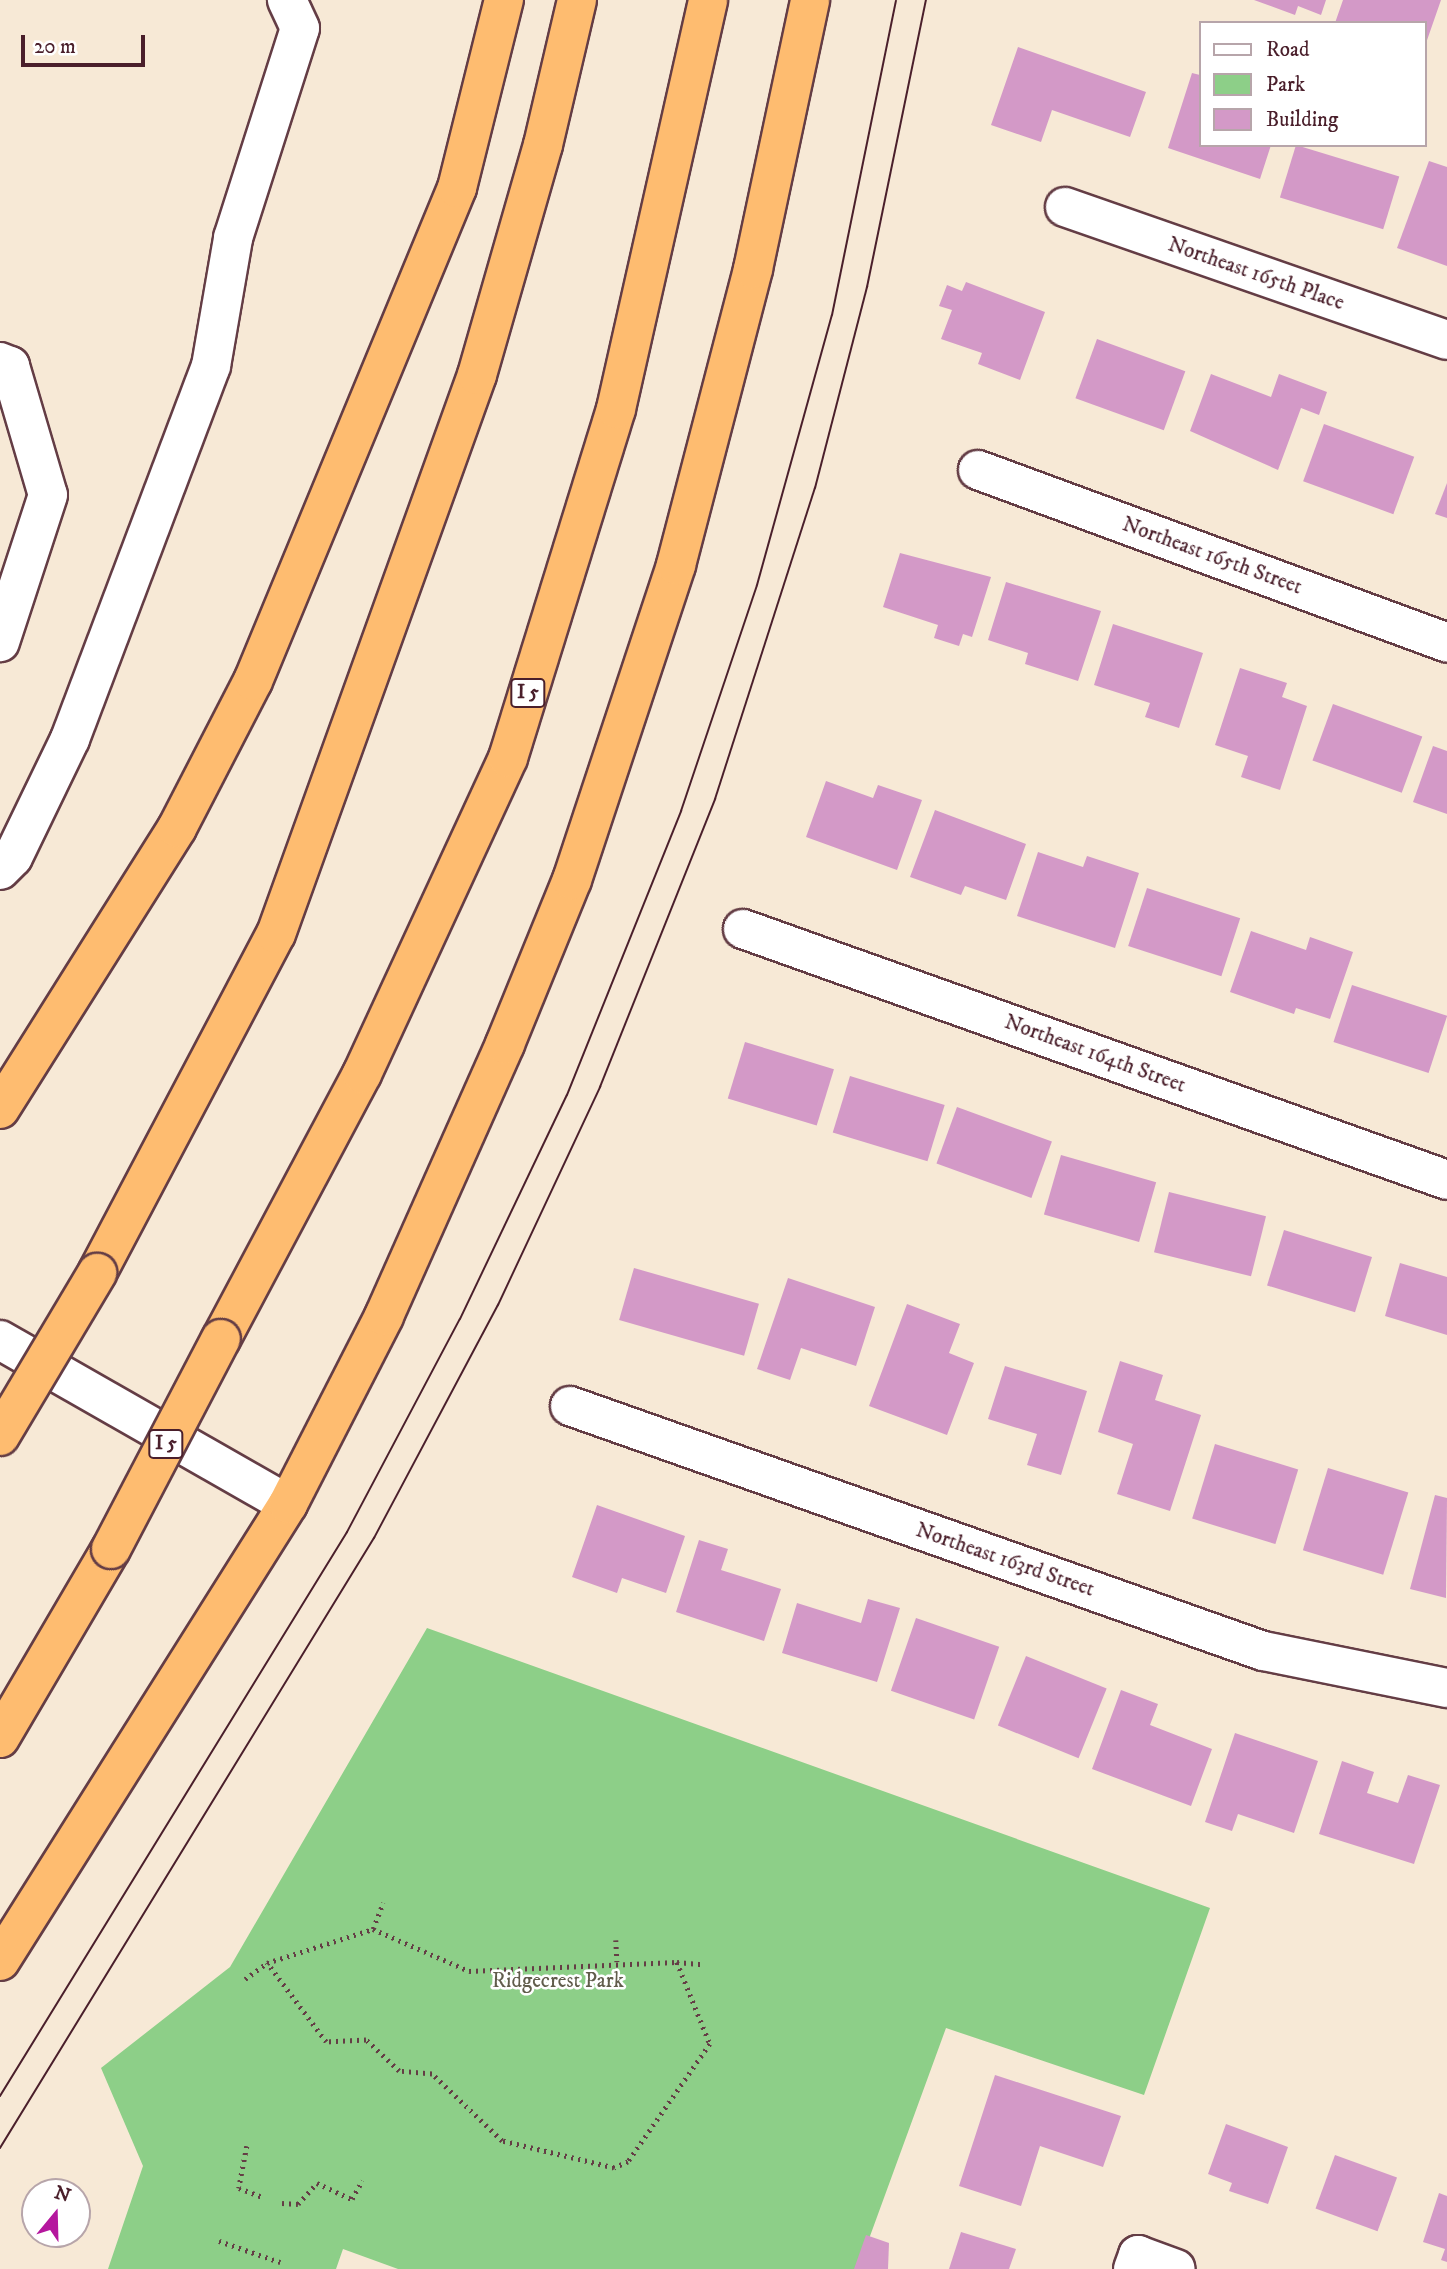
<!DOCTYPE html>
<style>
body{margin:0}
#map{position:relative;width:1447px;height:2269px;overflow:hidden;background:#f7e9d6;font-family:"IM FELL DW Pica",serif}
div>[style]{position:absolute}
.green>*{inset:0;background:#8dcf88}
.building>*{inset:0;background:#d399c7;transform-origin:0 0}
.path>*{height:4.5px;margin-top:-2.25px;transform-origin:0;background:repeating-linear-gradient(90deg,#643d45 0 2px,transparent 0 7px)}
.roads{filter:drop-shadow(2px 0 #643d45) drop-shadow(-2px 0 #643d45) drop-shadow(0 2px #643d45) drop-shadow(0 -2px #643d45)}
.minor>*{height:38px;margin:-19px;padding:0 19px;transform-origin:19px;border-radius:19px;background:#fff}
.highway>*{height:38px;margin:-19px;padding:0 19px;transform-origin:19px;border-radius:19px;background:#febc70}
.tram>*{height:2px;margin:-1px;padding:0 1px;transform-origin:1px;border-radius:1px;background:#4a1f2b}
.bridges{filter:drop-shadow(2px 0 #643d45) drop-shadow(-2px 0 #643d45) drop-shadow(0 2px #643d45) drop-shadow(0 -2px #643d45)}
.highway-bridge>*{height:38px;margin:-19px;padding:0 19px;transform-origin:19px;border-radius:19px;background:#febc70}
span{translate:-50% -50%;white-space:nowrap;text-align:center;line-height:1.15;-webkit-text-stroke:5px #fff;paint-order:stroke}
.shield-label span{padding:2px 5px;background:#fff;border:2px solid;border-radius:5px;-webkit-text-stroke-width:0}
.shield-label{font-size:19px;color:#4a1f2b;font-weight:700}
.street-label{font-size:21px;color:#4a1f2b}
.park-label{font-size:21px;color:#615d4c}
.legend{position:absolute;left:1199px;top:21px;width:228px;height:126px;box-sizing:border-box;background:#fff;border:2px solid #b7a5aa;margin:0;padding:9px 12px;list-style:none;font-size:21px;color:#4a1f2b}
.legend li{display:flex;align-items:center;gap:14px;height:35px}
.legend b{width:35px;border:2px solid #b7a5aa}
.north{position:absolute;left:21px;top:2178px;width:70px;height:70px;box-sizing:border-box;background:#fff;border:2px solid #b7a5aa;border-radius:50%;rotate:19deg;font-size:19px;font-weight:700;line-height:28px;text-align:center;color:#4a1f2b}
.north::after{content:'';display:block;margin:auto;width:24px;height:32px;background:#b5179e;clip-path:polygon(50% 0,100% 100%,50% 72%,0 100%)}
.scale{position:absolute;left:21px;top:35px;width:124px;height:32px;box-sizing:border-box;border:4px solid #4a1f2b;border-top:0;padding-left:9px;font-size:21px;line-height:24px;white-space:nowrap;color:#4a1f2b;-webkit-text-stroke:5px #fff;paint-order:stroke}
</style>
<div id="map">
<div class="green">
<div style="clip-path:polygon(427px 1628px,1210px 1908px,1144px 2095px,946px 2028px,858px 2269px,398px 2269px,343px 2249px,336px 2269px,108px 2269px,143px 2166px,101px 2068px,230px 1967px)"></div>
</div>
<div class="building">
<div style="clip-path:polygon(1254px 0,1326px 0,1321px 15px,1298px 6px,1295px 15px)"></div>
<div style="clip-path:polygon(1343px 0,1441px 0,1425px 46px,1424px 23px,1335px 23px)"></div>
<div style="clip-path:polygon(1018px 47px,1146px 92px,1130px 137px,1052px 110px,1041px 142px,991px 125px)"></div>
<div style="clip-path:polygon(1192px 73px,1200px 75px,1200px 145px,1271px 145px,1260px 179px,1168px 148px)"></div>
<div style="left:1296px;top:145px;width:108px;height:55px;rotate:17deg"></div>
<div style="clip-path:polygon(1429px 161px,1447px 167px,1447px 266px,1397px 248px)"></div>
<div style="clip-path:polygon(966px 282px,1045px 312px,1020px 380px,978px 364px,982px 353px,941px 339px,952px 310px,939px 306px,947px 285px,962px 291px)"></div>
<div style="left:1097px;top:339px;width:94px;height:63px;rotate:20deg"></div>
<div style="clip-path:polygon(1211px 374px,1271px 397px,1279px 374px,1327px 392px,1319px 415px,1301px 408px,1278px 470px,1190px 431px)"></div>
<div style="left:1324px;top:424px;width:96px;height:61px;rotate:20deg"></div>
<div style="clip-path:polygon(1447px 483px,1447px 518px,1435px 514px)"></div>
<div style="clip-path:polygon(900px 553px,991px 577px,972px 637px,963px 634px,959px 646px,934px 638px,938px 625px,883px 607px)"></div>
<div style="clip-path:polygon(1006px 582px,1101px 611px,1078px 681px,1025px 664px,1028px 653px,988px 640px)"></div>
<div style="clip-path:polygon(1113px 624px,1203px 653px,1179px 728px,1145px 717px,1150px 703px,1094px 685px)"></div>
<div style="clip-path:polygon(1240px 668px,1287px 683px,1282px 697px,1307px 706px,1280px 790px,1241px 777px,1248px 756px,1215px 745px)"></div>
<div style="left:1333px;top:704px;width:95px;height:60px;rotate:20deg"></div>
<div style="clip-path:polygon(1433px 746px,1447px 751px,1447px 814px,1413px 802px)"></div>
<div style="clip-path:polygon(826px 781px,873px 798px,878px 785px,922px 800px,897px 870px,806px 837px)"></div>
<div style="clip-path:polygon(935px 810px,1026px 844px,1006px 900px,965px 886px,961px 895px,910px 877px)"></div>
<div style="clip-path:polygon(1038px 852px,1083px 867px,1087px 856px,1139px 873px,1115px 948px,1017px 916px)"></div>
<div style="left:1147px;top:888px;width:98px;height:61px;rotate:18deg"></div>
<div style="clip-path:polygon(1251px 931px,1306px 950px,1310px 937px,1353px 952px,1330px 1019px,1296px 1008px,1294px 1014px,1230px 992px)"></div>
<div style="left:1352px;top:985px;width:100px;height:60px;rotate:18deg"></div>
<div style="left:745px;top:1042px;width:93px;height:59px;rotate:17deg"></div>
<div style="left:850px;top:1076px;width:99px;height:59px;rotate:17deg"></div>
<div style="left:957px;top:1107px;width:101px;height:60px;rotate:20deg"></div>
<div style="left:1061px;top:1155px;width:99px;height:62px;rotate:16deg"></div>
<div style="left:1169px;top:1192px;width:100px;height:62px;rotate:14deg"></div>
<div style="left:1284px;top:1230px;width:92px;height:58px;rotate:17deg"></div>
<div style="clip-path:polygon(1400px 1263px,1447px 1277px,1447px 1335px,1385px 1316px)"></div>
<div style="left:634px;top:1268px;width:130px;height:54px;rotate:16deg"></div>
<div style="clip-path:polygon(788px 1278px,875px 1307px,856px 1366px,801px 1348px,790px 1380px,757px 1369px)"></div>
<div style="clip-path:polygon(907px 1304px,960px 1324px,949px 1353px,974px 1363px,947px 1435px,869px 1406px)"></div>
<div style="clip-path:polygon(1120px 1361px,1163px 1375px,1155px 1400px,1201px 1415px,1170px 1511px,1117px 1494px,1133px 1444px,1098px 1432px)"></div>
<div style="clip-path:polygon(1005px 1366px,1087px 1391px,1061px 1475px,1027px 1465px,1037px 1434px,988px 1419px)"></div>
<div style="left:1215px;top:1444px;width:87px;height:78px;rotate:17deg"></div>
<div style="left:1328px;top:1468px;width:84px;height:86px;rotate:17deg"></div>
<div style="clip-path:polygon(1435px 1495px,1447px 1498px,1446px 1598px,1410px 1589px)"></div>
<div style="clip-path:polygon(597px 1505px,685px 1536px,666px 1593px,622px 1578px,617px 1593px,572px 1577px)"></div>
<div style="clip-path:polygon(699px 1540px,728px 1549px,721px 1570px,781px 1589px,764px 1641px,676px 1612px)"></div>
<div style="clip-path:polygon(868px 1599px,900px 1608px,877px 1682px,782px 1653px,797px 1603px,861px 1623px)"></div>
<div style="left:916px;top:1618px;width:88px;height:77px;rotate:19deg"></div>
<div style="left:1026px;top:1656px;width:87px;height:75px;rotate:22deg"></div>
<div style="clip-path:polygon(1121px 1690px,1158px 1704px,1150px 1725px,1212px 1749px,1191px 1806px,1092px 1769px)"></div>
<div style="clip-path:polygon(1235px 1733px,1318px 1761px,1294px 1833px,1238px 1814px,1232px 1831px,1205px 1822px)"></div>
<div style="clip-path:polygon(1342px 1761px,1374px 1772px,1367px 1793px,1398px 1803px,1408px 1775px,1440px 1785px,1414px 1864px,1319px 1834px)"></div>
<div style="clip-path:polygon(995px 2075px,1121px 2116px,1103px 2167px,1040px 2146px,1021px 2206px,959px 2186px)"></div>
<div style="clip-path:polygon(1226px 2124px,1288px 2147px,1268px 2204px,1229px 2191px,1232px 2183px,1208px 2174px)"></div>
<div style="left:1335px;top:2155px;width:66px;height:57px;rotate:20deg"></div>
<div style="clip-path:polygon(1439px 2193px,1447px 2196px,1447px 2262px,1441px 2260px,1445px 2249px,1423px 2242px)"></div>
<div style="clip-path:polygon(961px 2232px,1016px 2249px,1009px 2269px,949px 2269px)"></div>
<div style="clip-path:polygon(866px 2235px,889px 2243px,888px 2269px,854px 2269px)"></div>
</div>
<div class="path">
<div style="left:373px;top:1929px;width:28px;rotate:-69deg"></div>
<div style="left:616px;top:1940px;width:22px;rotate:87deg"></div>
<div style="left:677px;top:1962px;width:25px;rotate:5deg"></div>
<div style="left:245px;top:1979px;width:27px;rotate:-36deg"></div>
<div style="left:267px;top:1963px;width:111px;rotate:-17.8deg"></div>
<div style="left:373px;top:1929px;width:105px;rotate:23.6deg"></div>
<div style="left:469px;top:1971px;width:208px;rotate:-2.5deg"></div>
<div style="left:677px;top:1962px;width:88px;rotate:68.1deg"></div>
<div style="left:710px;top:2044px;width:144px;rotate:124.8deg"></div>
<div style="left:628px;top:2162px;width:15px;rotate:157deg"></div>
<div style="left:614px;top:2168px;width:115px;rotate:-166.4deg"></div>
<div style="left:502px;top:2141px;width:97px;rotate:-136.3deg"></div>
<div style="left:432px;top:2074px;width:33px;rotate:-175deg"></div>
<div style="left:399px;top:2071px;width:45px;rotate:-136.8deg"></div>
<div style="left:366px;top:2040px;width:40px;rotate:177.1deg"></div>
<div style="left:326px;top:2042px;width:99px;rotate:-126.8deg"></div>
<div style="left:247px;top:2146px;width:43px;rotate:100.8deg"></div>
<div style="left:239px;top:2188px;width:26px;rotate:21deg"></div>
<div style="left:282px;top:2203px;width:16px;rotate:4deg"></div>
<div style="left:298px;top:2204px;width:28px;rotate:-48deg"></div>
<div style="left:317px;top:2183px;width:38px;rotate:25deg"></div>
<div style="left:352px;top:2199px;width:21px;rotate:-61deg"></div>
<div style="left:219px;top:2241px;width:65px;rotate:19deg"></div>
</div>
<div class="roads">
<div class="minor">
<div style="left:1065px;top:207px;width:404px;rotate:19.2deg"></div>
<div style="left:0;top:362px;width:11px;rotate:22deg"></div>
<div style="left:10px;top:366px;width:134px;rotate:73.6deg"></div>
<div style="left:48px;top:495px;width:155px;rotate:108.1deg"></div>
<div style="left:978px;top:470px;width:500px;rotate:20.2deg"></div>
<div style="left:0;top:870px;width:18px;rotate:-45deg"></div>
<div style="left:13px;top:857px;width:131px;rotate:-64.2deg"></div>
<div style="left:70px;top:739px;width:399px;rotate:-69.3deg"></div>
<div style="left:211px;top:366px;width:130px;rotate:-80.2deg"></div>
<div style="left:233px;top:238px;width:220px;rotate:-72.3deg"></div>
<div style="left:300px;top:28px;width:31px;rotate:-115deg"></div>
<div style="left:743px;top:929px;width:747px;rotate:19.62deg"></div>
<div style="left:0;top:1340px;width:331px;rotate:29.7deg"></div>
<div style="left:570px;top:1406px;width:735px;rotate:19.47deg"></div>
<div style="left:1263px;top:1651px;width:188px;rotate:11.4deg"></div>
<div style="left:1133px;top:2269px;width:15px;rotate:-70deg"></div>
<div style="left:1138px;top:2255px;width:40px;rotate:20.2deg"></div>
</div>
<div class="highway">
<div style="left:0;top:1109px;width:332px;rotate:-57.8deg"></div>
<div style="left:177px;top:828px;width:165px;rotate:-62.7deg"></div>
<div style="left:253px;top:681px;width:534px;rotate:-67.52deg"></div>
<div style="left:457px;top:188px;width:194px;rotate:-76deg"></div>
<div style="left:97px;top:1273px;width:383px;rotate:-62.2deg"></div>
<div style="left:276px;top:934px;width:594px;rotate:-70.22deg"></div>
<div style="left:477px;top:375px;width:239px;rotate:-74deg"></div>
<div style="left:543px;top:145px;width:149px;rotate:-76.8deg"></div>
<div style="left:221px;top:1339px;width:300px;rotate:-62deg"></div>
<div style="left:362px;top:1074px;width:348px;rotate:-65.2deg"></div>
<div style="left:508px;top:758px;width:365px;rotate:-72.8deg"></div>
<div style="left:616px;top:409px;width:419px;rotate:-77.3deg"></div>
<div style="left:0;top:1738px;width:219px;rotate:-59.6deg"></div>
<div style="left:0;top:1961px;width:540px;rotate:-57.78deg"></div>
<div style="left:288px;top:1504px;width:211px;rotate:-62.9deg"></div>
<div style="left:384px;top:1316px;width:298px;rotate:-66deg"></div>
<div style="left:505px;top:1044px;width:177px;rotate:-67.8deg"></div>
<div style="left:572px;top:880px;width:332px;rotate:-71.7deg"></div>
<div style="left:676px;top:565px;width:306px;rotate:-75.4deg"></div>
<div style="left:753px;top:269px;width:275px;rotate:-78deg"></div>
</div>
</div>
<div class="tram">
<div style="left:0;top:2096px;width:662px;rotate:-58.4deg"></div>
<div style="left:347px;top:1532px;width:241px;rotate:-62.1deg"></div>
<div style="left:460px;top:1319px;width:248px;rotate:-64.5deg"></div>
<div style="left:567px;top:1095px;width:306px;rotate:-68.1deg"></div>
<div style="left:681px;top:811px;width:238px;rotate:-71.4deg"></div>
<div style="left:757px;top:585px;width:280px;rotate:-74.5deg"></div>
<div style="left:832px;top:315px;width:321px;rotate:-78.5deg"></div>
<div style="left:0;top:2148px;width:716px;rotate:-58.49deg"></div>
<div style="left:374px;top:1538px;width:264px;rotate:-62deg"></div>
<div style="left:498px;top:1305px;width:241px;rotate:-64.9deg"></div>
<div style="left:600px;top:1087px;width:310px;rotate:-68.2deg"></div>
<div style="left:715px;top:799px;width:327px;rotate:-72.2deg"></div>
<div style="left:815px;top:488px;width:208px;rotate:-75.5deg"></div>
<div style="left:867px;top:287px;width:293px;rotate:-78.4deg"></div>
</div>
<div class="bridges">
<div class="highway-bridge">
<div style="left:0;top:1436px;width:190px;rotate:-59.2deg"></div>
<div style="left:111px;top:1549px;width:237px;rotate:-62.4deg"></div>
</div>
</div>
<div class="shield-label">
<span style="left:528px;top:693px">I 5</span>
<span style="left:166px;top:1444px">I 5</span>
</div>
<div class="street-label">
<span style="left:1256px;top:274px;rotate:19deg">Northeast 165th Place</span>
<span style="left:1212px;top:556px;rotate:20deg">Northeast 165th Street</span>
<span style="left:1095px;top:1054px;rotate:20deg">Northeast 164th Street</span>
<span style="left:1005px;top:1560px;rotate:19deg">Northeast 163rd Street</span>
</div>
<div class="park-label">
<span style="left:558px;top:1981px">Ridgecrest Park</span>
</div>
<ul class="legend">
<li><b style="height:9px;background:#fff"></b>Road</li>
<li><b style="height:19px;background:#8dcf88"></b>Park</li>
<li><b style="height:19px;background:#d399c7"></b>Building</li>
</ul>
<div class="north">N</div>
<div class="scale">20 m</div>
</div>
